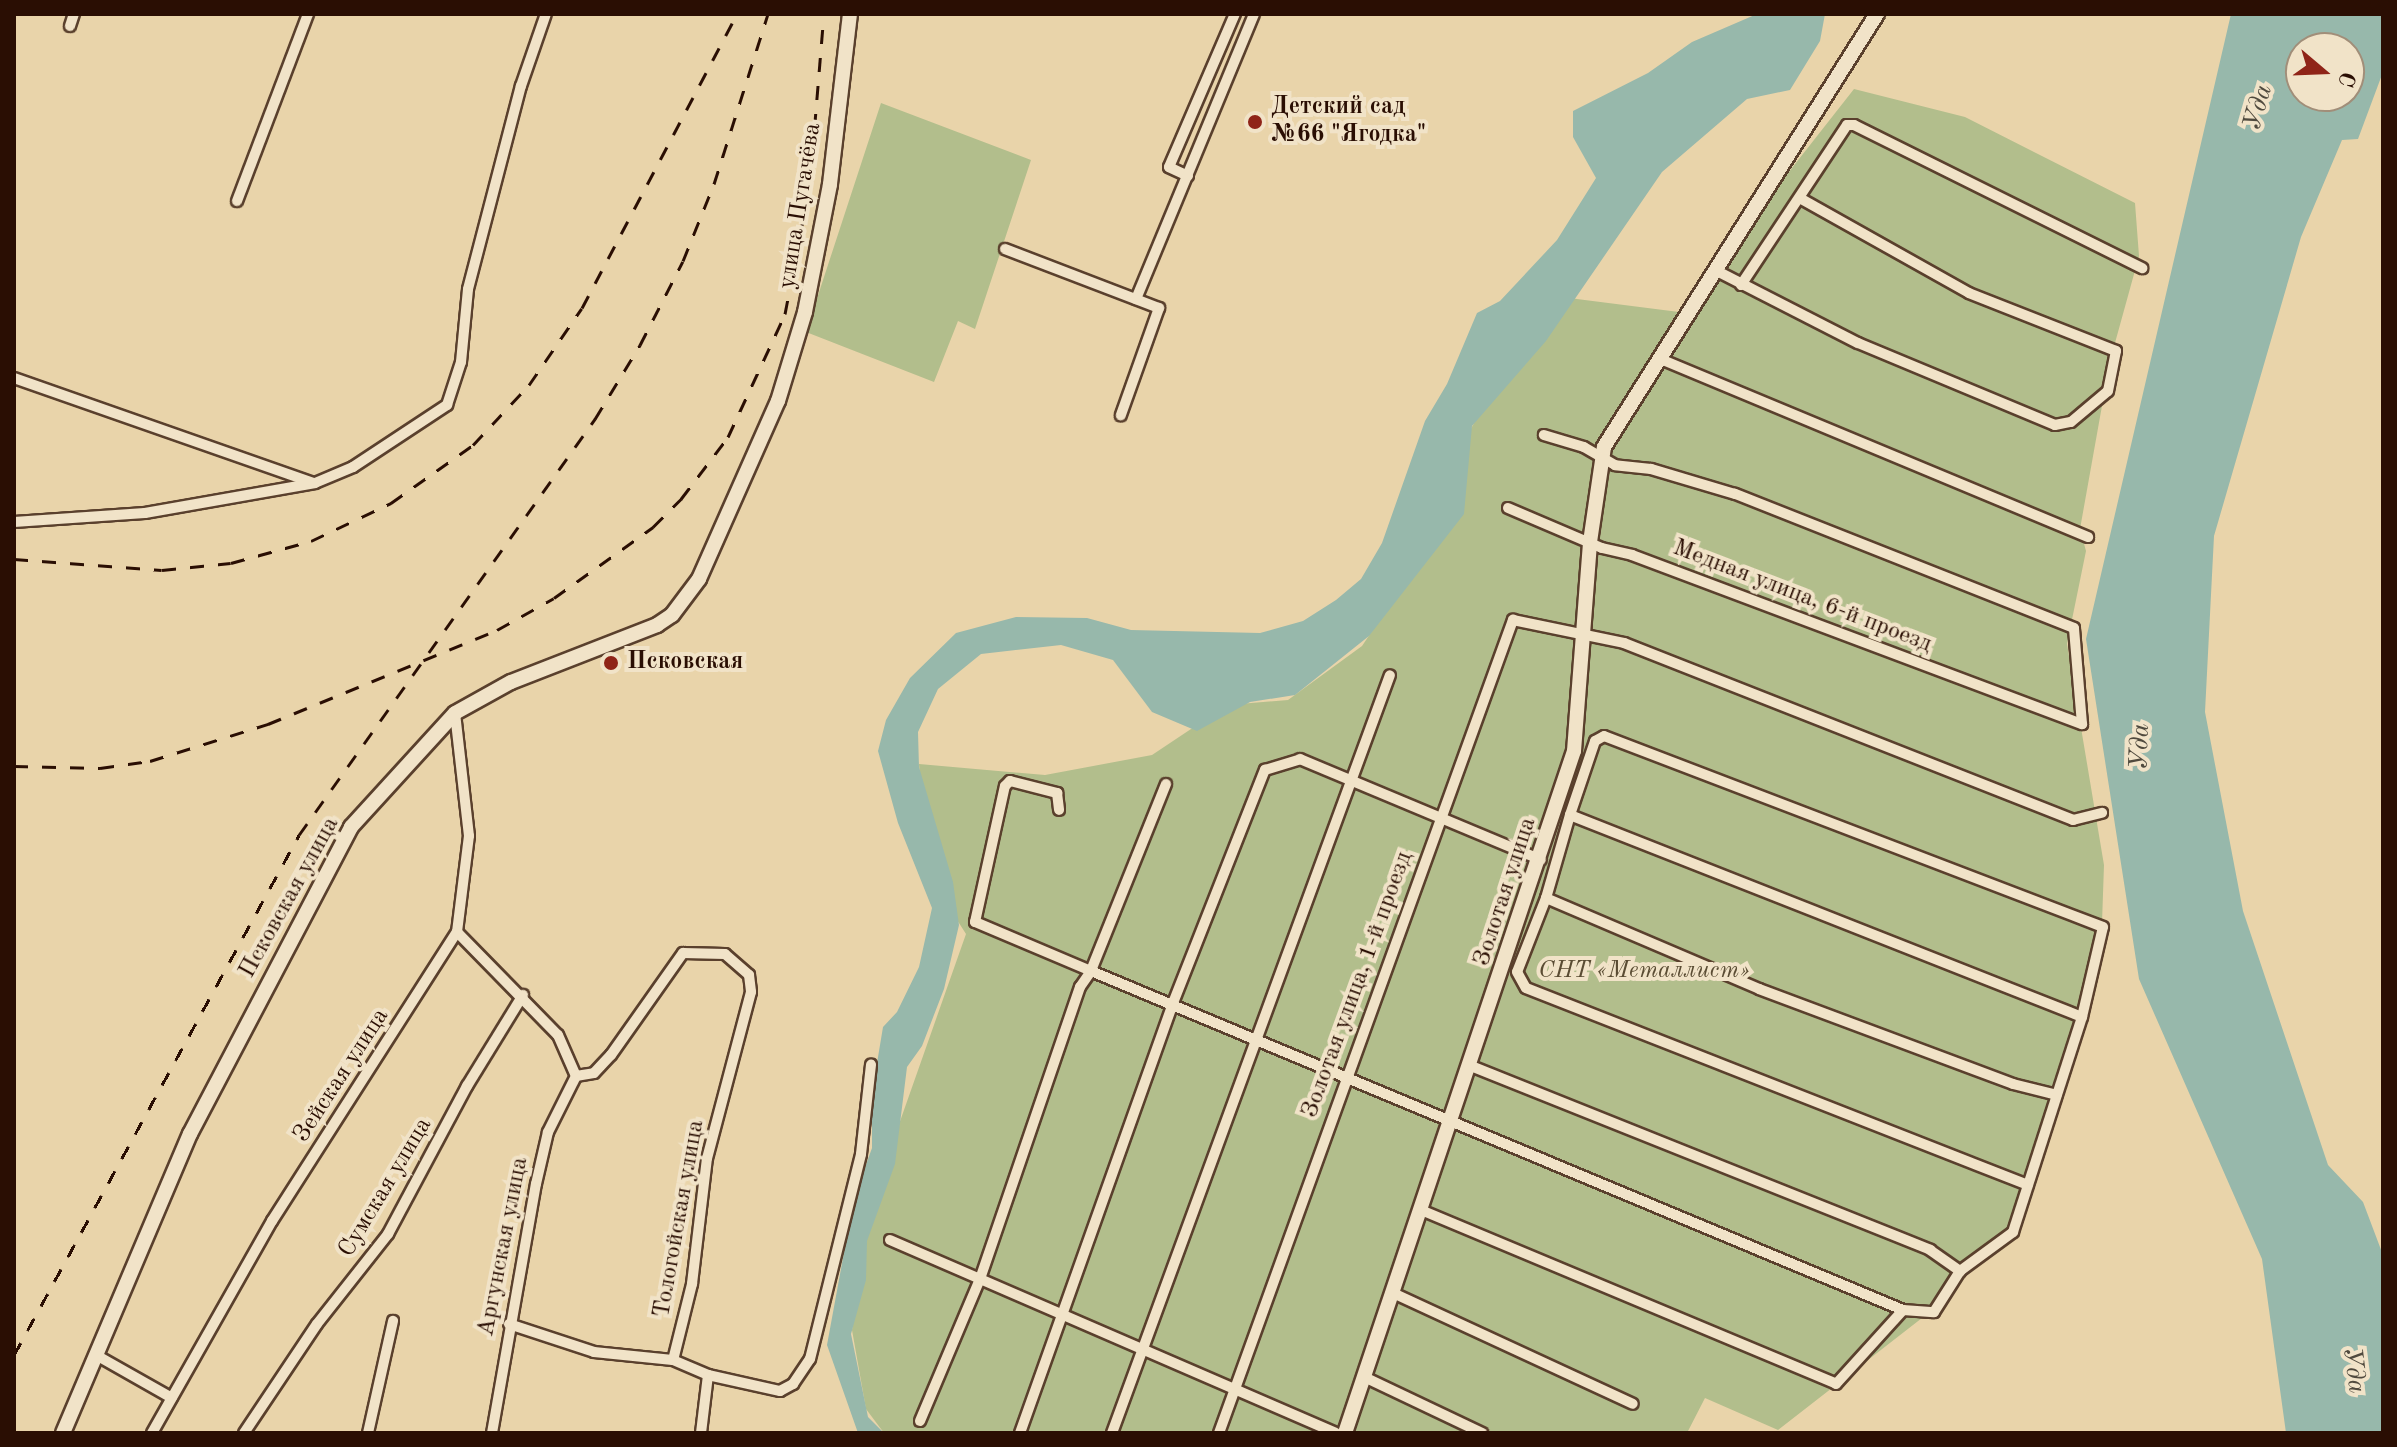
<!DOCTYPE html>
<meta charset="utf-8">
<style>
body{margin:0}
#map{position:relative;width:2397px;height:1447px;overflow:hidden;background:#e9d4aa;font-family:"Old Standard TT",serif}
div>[style]{position:absolute}
.green>*{inset:0;background:#b2be8c}
.water>*{inset:0;background:#97b8ab}
.roads{filter:drop-shadow(2px 0 #5a402d) drop-shadow(-2px 0 #5a402d) drop-shadow(0 2px #5a402d) drop-shadow(0 -2px #5a402d)}
.street>*{height:10px;margin:-5px;padding:0 5px;transform-origin:5px;border-radius:5px;background:#f1e3c8}
.secondary>*{height:14px;margin:-7px;padding:0 7px;transform-origin:7px;border-radius:7px;background:#f1e3c8}
.rail>*{height:3px;margin-top:-1.5px;transform-origin:0;background:repeating-linear-gradient(90deg,#2a0e03 0 14px,transparent 0 28px)}
.dots>*{width:22px;height:22px;translate:-50% -50%;box-sizing:border-box;border:4px solid #f1e3c8;border-radius:50%}
span{translate:-50% -50%;white-space:nowrap;text-align:center;line-height:1.15;-webkit-text-stroke:8px #f1e3c8;paint-order:stroke}
.poi-label{font-size:24px;color:#2a0e03;font-weight:700}
.left{translate:0 -50%;text-align:left}
.street-label{font-size:24px;color:#2a0e03}
.park-label{font-size:24px;color:#5a4c33;font-style:italic}
.water-label{font-size:26px;color:#504a3e;font-style:italic}
.frame{position:absolute;inset:0;border:16px solid #2a0e03;pointer-events:none}
.north{position:absolute;left:2285px;top:32px;width:80px;height:80px;box-sizing:border-box;background:#f1e3c8;border:2px solid #a18e79;border-radius:50%;rotate:109deg;font-size:22px;font-weight:700;line-height:32px;text-align:center;color:#2a0e03}
.north::after{content:'';display:block;margin:auto;width:28px;height:36px;background:#8f2418;clip-path:polygon(50% 0,100% 100%,50% 72%,0 100%)}
</style>
<div id="map">
<div class="green">
<div style="clip-path:polygon(1854px 89px,1965px 117px,2135px 203px,2139px 256px,2110px 361px,2080px 529px,2086px 551px,2067px 644px,2104px 865px,2101px 952px,2019px 1217px,1931px 1311px,1778px 1430px,1705px 1398px,1687px 1433px,884px 1433px,866px 1409px,852px 1330px,867px 1215px,966px 934px,952px 912px,924px 823px,919px 764px,1045px 775px,1152px 755px,1227px 705px,1288px 700px,1362px 646px,1458px 503px,1464px 441px,1491px 393px,1569px 298px,1679px 312px)"></div>
<div style="clip-path:polygon(881px 103px,1031px 160px,975px 329px,958px 321px,934px 382px,806px 332px)"></div>
</div>
<div class="water">
<div style="clip-path:polygon(1757px 14px,1825px 14px,1820px 41px,1790px 90px,1747px 99px,1662px 172px,1546px 341px,1472px 426px,1464px 514px,1369px 636px,1295px 695px,1250px 702px,1197px 731px,1152px 712px,1113px 660px,1061px 645px,981px 654px,938px 689px,918px 732px,919px 767px,953px 882px,959px 925px,944px 989px,922px 1046px,907px 1067px,895px 1164px,867px 1241px,866px 1280px,851px 1334px,868px 1417px,884px 1433px,858px 1433px,827px 1345px,854px 1198px,872px 1148px,872px 1093px,883px 1027px,897px 1012px,919px 967px,932px 908px,898px 823px,878px 751px,886px 720px,910px 678px,956px 633px,1016px 617px,1087px 618px,1131px 630px,1260px 633px,1303px 621px,1336px 600px,1361px 579px,1382px 543px,1425px 421px,1447px 384px,1477px 313px,1500px 301px,1557px 240px,1596px 178px,1573px 137px,1573px 111px,1648px 73px,1692px 42px)"></div>
<div style="clip-path:polygon(evenodd,2231px 14px,2383px 14px,2383px 72px,2358px 139px,2342px 140px,2301px 237px,2214px 536px,2205px 712px,2243px 911px,2328px 1165px,2363px 1202px,2383px 1255px,2383px 1433px,2286px 1433px,2262px 1259px,2139px 979px,2086px 639px,2231px 14px,2301px 48px,2349px 48px,2349px 96px,2301px 96px,2301px 48px)"></div>
</div>
<div class="roads">
<div class="street">
<div style="left:70px;top:26px;width:13px;rotate:-72deg"></div>
<div style="left:1188px;top:176px;width:21px;rotate:-155deg"></div>
<div style="left:1169px;top:167px;width:167px;rotate:-66.7deg"></div>
<div style="left:237px;top:201px;width:200px;rotate:-69.2deg"></div>
<div style="left:1005px;top:249px;width:165px;rotate:21deg"></div>
<div style="left:1159px;top:308px;width:114px;rotate:109.6deg"></div>
<div style="left:1717px;top:271px;width:158px;rotate:27.1deg"></div>
<div style="left:1858px;top:343px;width:213px;rotate:22.6deg"></div>
<div style="left:2055px;top:425px;width:16px;rotate:-11deg"></div>
<div style="left:2071px;top:422px;width:48px;rotate:-40deg"></div>
<div style="left:2108px;top:391px;width:41px;rotate:-78.7deg"></div>
<div style="left:2116px;top:351px;width:158px;rotate:-158.5deg"></div>
<div style="left:1969px;top:293px;width:194px;rotate:-150.7deg"></div>
<div style="left:1741px;top:285px;width:192px;rotate:-56.5deg"></div>
<div style="left:1847px;top:125px;width:7px"></div>
<div style="left:1854px;top:125px;width:322px;rotate:26.4deg"></div>
<div style="left:1136px;top:299px;width:308px;rotate:-67.5deg"></div>
<div style="left:1658px;top:358px;width:466px;rotate:22.6deg"></div>
<div style="left:14px;top:378px;width:318px;rotate:19.3deg"></div>
<div style="left:1508px;top:508px;width:102px;rotate:23.1deg"></div>
<div style="left:1602px;top:548px;width:31px;rotate:13deg"></div>
<div style="left:1632px;top:555px;width:481px;rotate:20.6deg"></div>
<div style="left:2082px;top:724px;width:96px;rotate:-94.8deg"></div>
<div style="left:2074px;top:628px;width:365px;rotate:-158.4deg"></div>
<div style="left:1735px;top:494px;width:88px;rotate:-163.4deg"></div>
<div style="left:1651px;top:469px;width:36px;rotate:-174deg"></div>
<div style="left:1615px;top:465px;width:36px;rotate:-150deg"></div>
<div style="left:1584px;top:447px;width:42px;rotate:-163.3deg"></div>
<div style="left:14px;top:522px;width:131px;rotate:-3.9deg"></div>
<div style="left:145px;top:513px;width:173px;rotate:-10deg"></div>
<div style="left:315px;top:483px;width:41px;rotate:-22.8deg"></div>
<div style="left:353px;top:467px;width:113px;rotate:-33.4deg"></div>
<div style="left:447px;top:405px;width:45px;rotate:-72deg"></div>
<div style="left:461px;top:362px;width:73px;rotate:-84.5deg"></div>
<div style="left:468px;top:289px;width:210px;rotate:-75.4deg"></div>
<div style="left:521px;top:86px;width:76px;rotate:-70.9deg"></div>
<div style="left:1166px;top:784px;width:201px;rotate:111.9deg"></div>
<div style="left:1091px;top:971px;width:880px;rotate:22.66deg"></div>
<div style="left:1570px;top:815px;width:86px;rotate:106.1deg"></div>
<div style="left:1546px;top:898px;width:232px;rotate:23.1deg"></div>
<div style="left:1759px;top:989px;width:271px;rotate:20.5deg"></div>
<div style="left:2013px;top:1084px;width:45px;rotate:14deg"></div>
<div style="left:1546px;top:898px;width:79px;rotate:111.4deg"></div>
<div style="left:1517px;top:972px;width:18px;rotate:61deg"></div>
<div style="left:1526px;top:988px;width:539px;rotate:21.43deg"></div>
<div style="left:457px;top:932px;width:144px;rotate:45.6deg"></div>
<div style="left:558px;top:1035px;width:45px;rotate:66.3deg"></div>
<div style="left:1471px;top:1066px;width:495px;rotate:21.8deg"></div>
<div style="left:1930px;top:1250px;width:37px;rotate:35deg"></div>
<div style="left:576px;top:1076px;width:18px;rotate:-9deg"></div>
<div style="left:594px;top:1073px;width:25px;rotate:-47deg"></div>
<div style="left:611px;top:1055px;width:125px;rotate:-54.8deg"></div>
<div style="left:683px;top:953px;width:42px;rotate:1.4deg"></div>
<div style="left:725px;top:954px;width:32px;rotate:41deg"></div>
<div style="left:749px;top:975px;width:17px;rotate:83deg"></div>
<div style="left:751px;top:992px;width:172px;rotate:104.8deg"></div>
<div style="left:707px;top:1158px;width:127px;rotate:96.8deg"></div>
<div style="left:692px;top:1284px;width:78px;rotate:104deg"></div>
<div style="left:1421px;top:1210px;width:450px;rotate:22.7deg"></div>
<div style="left:1836px;top:1384px;width:100px;rotate:-47.8deg"></div>
<div style="left:1903px;top:1310px;width:31px;rotate:4deg"></div>
<div style="left:1934px;top:1312px;width:49px;rotate:-57.6deg"></div>
<div style="left:1960px;top:1271px;width:66px;rotate:-36.3deg"></div>
<div style="left:2013px;top:1232px;width:226px;rotate:-72.2deg"></div>
<div style="left:2082px;top:1017px;width:92px;rotate:-76.9deg"></div>
<div style="left:2103px;top:927px;width:534px;rotate:-159.05deg"></div>
<div style="left:1604px;top:736px;width:10px;rotate:151deg"></div>
<div style="left:1595px;top:741px;width:78px;rotate:108.7deg"></div>
<div style="left:1570px;top:815px;width:550px;rotate:21.53deg"></div>
<div style="left:890px;top:1240px;width:485px;rotate:23.4deg"></div>
<div style="left:1393px;top:1293px;width:264px;rotate:24.8deg"></div>
<div style="left:509px;top:1324px;width:89px;rotate:18.2deg"></div>
<div style="left:594px;top:1352px;width:79px;rotate:5.8deg"></div>
<div style="left:673px;top:1360px;width:38px;rotate:23deg"></div>
<div style="left:708px;top:1375px;width:58px;rotate:96.9deg"></div>
<div style="left:96px;top:1355px;width:87px;rotate:29.5deg"></div>
<div style="left:708px;top:1375px;width:74px;rotate:12.5deg"></div>
<div style="left:780px;top:1391px;width:15px;rotate:-28deg"></div>
<div style="left:793px;top:1384px;width:30px;rotate:-56deg"></div>
<div style="left:810px;top:1359px;width:211px;rotate:-76deg"></div>
<div style="left:861px;top:1154px;width:90px;rotate:-83.6deg"></div>
<div style="left:1364px;top:1377px;width:131px;rotate:25.4deg"></div>
<div style="left:920px;top:1421px;width:154px;rotate:-67.1deg"></div>
<div style="left:980px;top:1279px;width:309px;rotate:-71.1deg"></div>
<div style="left:1080px;top:987px;width:19px;rotate:-55deg"></div>
<div style="left:1091px;top:971px;width:126px;rotate:-157.1deg"></div>
<div style="left:975px;top:922px;width:139px;rotate:-77.6deg"></div>
<div style="left:1005px;top:786px;width:7px;rotate:-45deg"></div>
<div style="left:1010px;top:781px;width:49px;rotate:14.3deg"></div>
<div style="left:1057px;top:793px;width:17px;rotate:83deg"></div>
<div style="left:152px;top:1433px;width:244px;rotate:-60.5deg"></div>
<div style="left:272px;top:1221px;width:343px;rotate:-57.4deg"></div>
<div style="left:457px;top:932px;width:97px;rotate:-82.9deg"></div>
<div style="left:469px;top:836px;width:124px;rotate:-96.5deg"></div>
<div style="left:244px;top:1433px;width:131px;rotate:-56.2deg"></div>
<div style="left:317px;top:1324px;width:115px;rotate:-51.7deg"></div>
<div style="left:388px;top:1234px;width:168px;rotate:-61.9deg"></div>
<div style="left:467px;top:1086px;width:107px;rotate:-58.4deg"></div>
<div style="left:368px;top:1433px;width:115px;rotate:-77.4deg"></div>
<div style="left:492px;top:1433px;width:253px;rotate:-80deg"></div>
<div style="left:536px;top:1184px;width:53px;rotate:-77deg"></div>
<div style="left:548px;top:1132px;width:63px;rotate:-63.4deg"></div>
<div style="left:1020px;top:1433px;width:456px;rotate:-70.4deg"></div>
<div style="left:1173px;top:1003px;width:251px;rotate:-68.5deg"></div>
<div style="left:1265px;top:770px;width:37px;rotate:-17deg"></div>
<div style="left:1300px;top:759px;width:261px;rotate:22.7deg"></div>
<div style="left:1112px;top:1433px;width:807px;rotate:-69.86deg"></div>
<div style="left:1219px;top:1433px;width:865px;rotate:-70.12deg"></div>
<div style="left:1513px;top:620px;width:113px;rotate:11.7deg"></div>
<div style="left:1624px;top:643px;width:483px;rotate:21.5deg"></div>
<div style="left:2073px;top:820px;width:30px;rotate:-14deg"></div>
</div>
<div class="secondary">
<div style="left:63px;top:1433px;width:325px;rotate:-67deg"></div>
<div style="left:190px;top:1134px;width:347px;rotate:-62.3deg"></div>
<div style="left:351px;top:827px;width:154px;rotate:-47.6deg"></div>
<div style="left:455px;top:713px;width:64px;rotate:-29deg"></div>
<div style="left:511px;top:682px;width:157px;rotate:-21.3deg"></div>
<div style="left:657px;top:625px;width:18px;rotate:-34deg"></div>
<div style="left:672px;top:615px;width:45px;rotate:-53.1deg"></div>
<div style="left:699px;top:579px;width:195px;rotate:-66.1deg"></div>
<div style="left:778px;top:401px;width:93px;rotate:-73.1deg"></div>
<div style="left:805px;top:312px;width:130px;rotate:-78.9deg"></div>
<div style="left:830px;top:184px;width:171px;rotate:-83.3deg"></div>
<div style="left:1345px;top:1433px;width:719px;rotate:-71.44deg"></div>
<div style="left:1574px;top:751px;width:210px;rotate:-85.6deg"></div>
<div style="left:1590px;top:542px;width:96px;rotate:-81.6deg"></div>
<div style="left:1604px;top:447px;width:512px;rotate:-57.77deg"></div>
</div>
</div>
<div class="rail">
<div style="left:14px;top:559px;width:148px;rotate:4.3deg"></div>
<div style="left:162px;top:570px;width:69px;rotate:-5.8deg"></div>
<div style="left:231px;top:563px;width:83px;rotate:-15.4deg"></div>
<div style="left:311px;top:541px;width:89px;rotate:-25.4deg"></div>
<div style="left:391px;top:503px;width:100px;rotate:-35.3deg"></div>
<div style="left:473px;top:445px;width:82px;rotate:-47deg"></div>
<div style="left:529px;top:385px;width:93px;rotate:-55.5deg"></div>
<div style="left:582px;top:308px;width:332px;rotate:-62.2deg"></div>
<div style="left:14px;top:766px;width:86px;rotate:1.3deg"></div>
<div style="left:100px;top:768px;width:50px;rotate:-8deg"></div>
<div style="left:150px;top:761px;width:124px;rotate:-17.4deg"></div>
<div style="left:268px;top:724px;width:248px;rotate:-22.3deg"></div>
<div style="left:497px;top:630px;width:65px;rotate:-29.3deg"></div>
<div style="left:554px;top:598px;width:122px;rotate:-35.6deg"></div>
<div style="left:653px;top:527px;width:40px;rotate:-45deg"></div>
<div style="left:681px;top:499px;width:78px;rotate:-52.8deg"></div>
<div style="left:728px;top:437px;width:136px;rotate:-65.1deg"></div>
<div style="left:785px;top:314px;width:133px;rotate:-79.2deg"></div>
<div style="left:810px;top:183px;width:170px;rotate:-85.3deg"></div>
<div style="left:14px;top:1355px;width:593px;rotate:-61.27deg"></div>
<div style="left:299px;top:835px;width:511px;rotate:-54.57deg"></div>
<div style="left:595px;top:419px;width:87px;rotate:-58.7deg"></div>
<div style="left:640px;top:345px;width:94px;rotate:-62.9deg"></div>
<div style="left:683px;top:261px;width:83px;rotate:-68.1deg"></div>
<div style="left:714px;top:184px;width:178px;rotate:-72.4deg"></div>
</div>
<div class="dots">
<div style="left:1255px;top:122px;background:#8f2418"></div>
<div style="left:611px;top:663px;background:#8f2418"></div>
</div>
<div class="poi-label">
<span class="left" style="left:1271px;top:122px">Детский сад<br>№66 "Ягодка"</span>
<span class="left" style="left:627px;top:663px">Псковская</span>
</div>
<div class="street-label">
<span style="left:801px;top:206px;rotate:-81deg">улица Пугачёва</span>
<span style="left:1802px;top:597px;rotate:21deg">Медная улица, 6-й проезд</span>
<span style="left:1506px;top:892px;rotate:-72deg">Золотая улица</span>
<span style="left:290px;top:898px;rotate:-61deg">Псковская улица</span>
<span style="left:1358px;top:985px;rotate:-70deg">Золотая улица, 1-й проезд</span>
<span style="left:342px;top:1076px;rotate:-57deg">Зейская улица</span>
<span style="left:386px;top:1188px;rotate:-59deg">Сумская улица</span>
<span style="left:680px;top:1219px;rotate:-80deg">Тологойская улица</span>
<span style="left:504px;top:1247px;rotate:-79deg">Аргунская улица</span>
</div>
<div class="park-label">
<span style="left:1644px;top:972px">СНТ «Металлист»</span>
</div>
<div class="water-label">
<span style="left:2259px;top:108px;rotate:-74deg">Уда</span>
<span style="left:2141px;top:747px;rotate:-88deg">Уда</span>
<span style="left:2353px;top:1370px;rotate:83deg">Уда</span>
</div>
<div class="frame"></div>
<div class="north">С</div>
</div>
